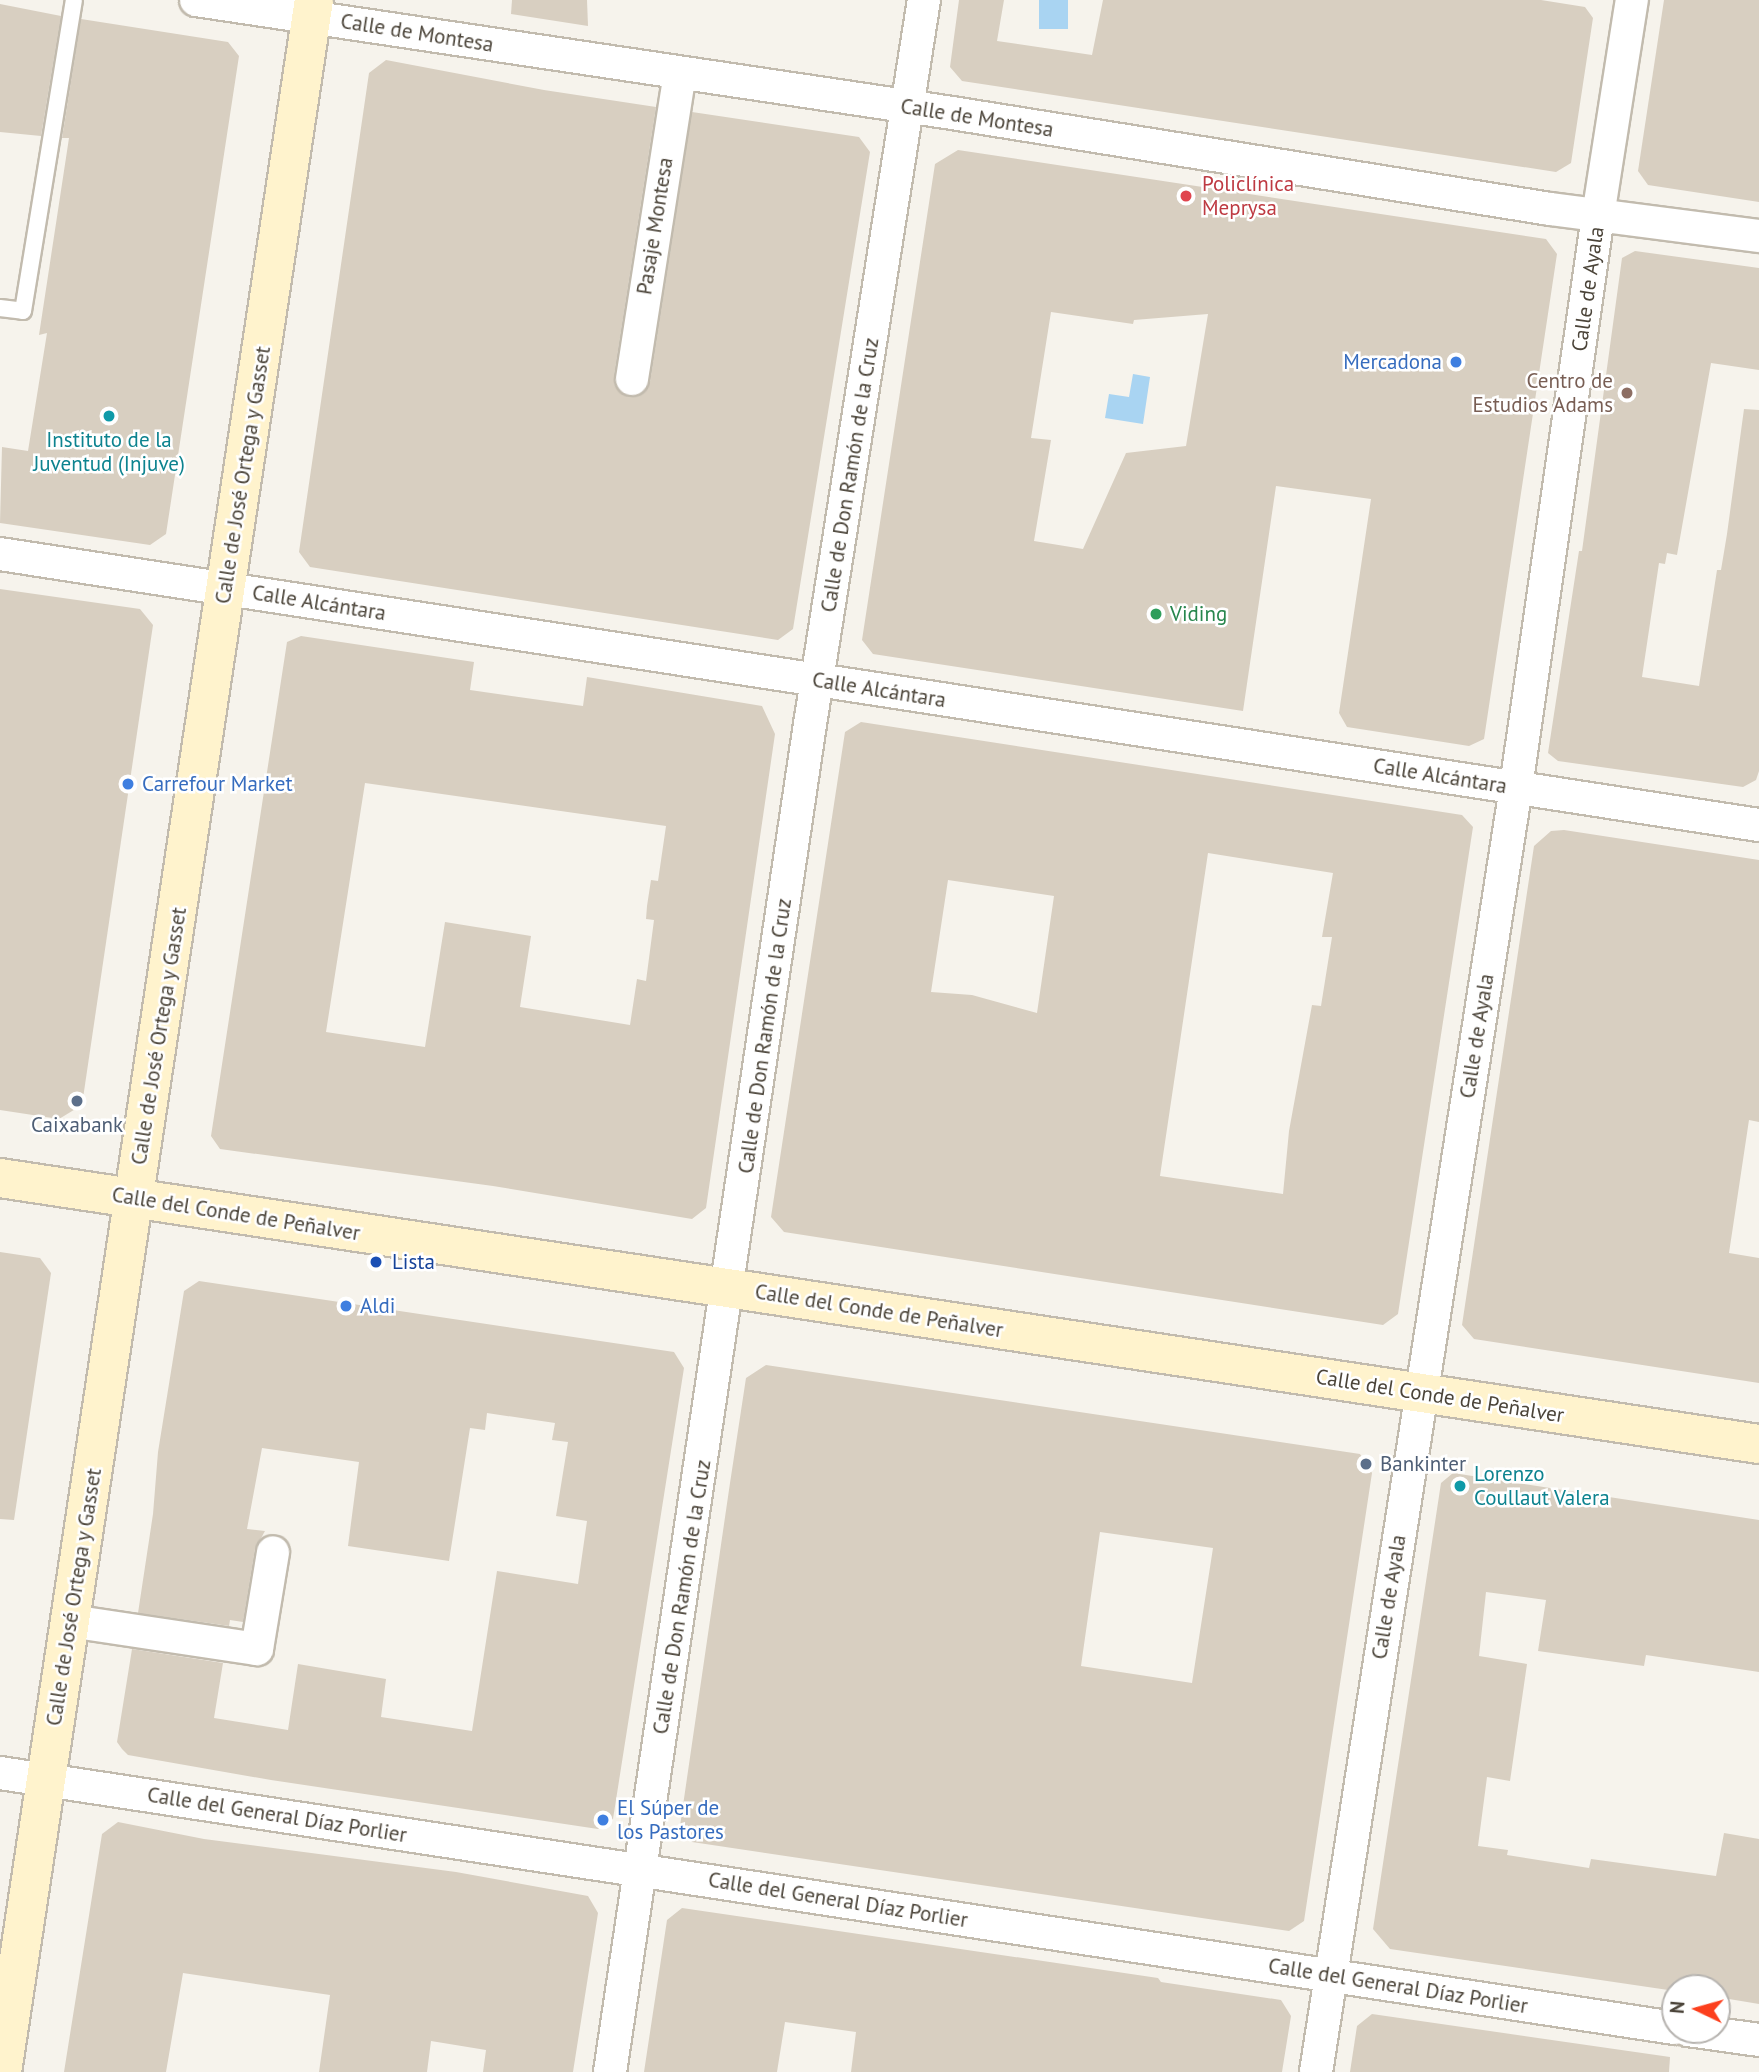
<!DOCTYPE html>
<meta charset="utf-8">
<style>
body{margin:0}
#map{position:relative;width:1759px;height:2072px;overflow:hidden;background:#f6f3ec;font-family:"PT Sans",sans-serif}
div>[style]{position:absolute}
.water>*{inset:0;background:#a9d4f2;transform-origin:0 0}
.building>*{inset:0;background:#d8cfc1}
.roads{filter:drop-shadow(2px 0 #c2bbae) drop-shadow(-2px 0 #c2bbae) drop-shadow(0 2px #c2bbae) drop-shadow(0 -2px #c2bbae)}
.lane>*{height:16px;margin:-8px;padding:0 8px;transform-origin:8px;border-radius:8px;background:#fff}
.street>*{height:32px;margin:-16px;padding:0 16px;transform-origin:16px;border-radius:16px;background:#fff}
.secondary>*{height:38px;margin:-19px;padding:0 19px;transform-origin:19px;border-radius:19px;background:#fff3cd}
.dots>*{width:19px;height:19px;translate:-50% -50%;box-sizing:border-box;border:4px solid #fff;border-radius:50%}
span{translate:-50% -50%;white-space:nowrap;text-align:center;line-height:1.15;-webkit-text-stroke:5px #fff;paint-order:stroke}
.street-label{font-size:21px;color:#4b4439}
.health-label{font-size:21px;color:#be3a42}
.left{translate:0 -50%;text-align:left}
.shop-label{font-size:21px;color:#366cbe}
.right{translate:-100% -50%;text-align:right}
.education-label{font-size:21px;color:#785e54}
.culture-label{font-size:21px;color:#0d838f}
.leisure-label{font-size:21px;color:#27864d}
.service-label{font-size:21px;color:#4e5e75}
.transit-label{font-size:21px;color:#164399}
.north{position:absolute;left:1661px;top:1974px;width:70px;height:70px;box-sizing:border-box;background:#fff;border:2px solid #b7b4b0;border-radius:50%;rotate:275deg;font-size:19px;font-weight:700;line-height:28px;text-align:center;color:#4b4439}
.north::after{content:'';display:block;margin:auto;width:24px;height:32px;background:#fc3f1d;clip-path:polygon(50% 0,100% 100%,50% 72%,0 100%)}
</style>
<div id="map">
<div class="water">
<div style="left:1039px;top:0;width:29px;height:29px"></div>
<div style="clip-path:polygon(1133px 374px,1150px 377px,1143px 424px,1105px 418px,1109px 394px,1129px 397px)"></div>
</div>
<div class="building">
<div style="clip-path:polygon(512px 0,587px 0,588px 26px,511px 14px)"></div>
<div style="clip-path:polygon(959px 0,1004px 0,997px 41px,1092px 55px,1103px 0,1541px 0,1585px 7px,1593px 18px,1571px 163px,1556px 172px,962px 81px,950px 67px)"></div>
<div style="clip-path:polygon(1664px 0,1759px 0,1759px 202px,1648px 185px,1638px 171px)"></div>
<div style="clip-path:polygon(0 4px,61px 16px,41px 136px,0 132px)"></div>
<div style="clip-path:polygon(81px 19px,228px 42px,239px 56px,166px 534px,150px 545px,0 523px,2px 447px,28px 451px,47px 333px,39px 335px,69px 138px,62px 138px)"></div>
<div style="clip-path:polygon(386px 60px,544px 90px,656px 107px,614px 376px,615px 386px,628px 397px,639px 396px,650px 382px,692px 112px,859px 137px,870px 152px,793px 629px,778px 640px,310px 567px,299px 552px,369px 73px)"></div>
<div style="clip-path:polygon(evenodd,958px 150px,1546px 239px,1557px 254px,1484px 739px,1469px 746px,1347px 727px,1339px 713px,1371px 499px,1276px 486px,1243px 711px,873px 654px,862px 640px,935px 164px,958px 150px,1051px 312px,1133px 324px,1134px 320px,1208px 314px,1186px 446px,1126px 453px,1083px 549px,1034px 541px,1051px 440px,1031px 438px,1051px 312px)"></div>
<div style="clip-path:polygon(1635px 251px,1759px 268px,1759px 370px,1711px 363px,1677px 555px,1667px 553px,1665px 564px,1659px 563px,1642px 677px,1699px 686px,1717px 570px,1721px 570px,1727px 534px,1744px 409px,1759px 410px,1759px 771px,1756px 780px,1743px 787px,1558px 761px,1548px 753px,1579px 551px,1582px 551px,1622px 258px)"></div>
<div style="clip-path:polygon(0 589px,140px 609px,153px 625px,82px 1105px,59px 1119px,0 1110px)"></div>
<div style="clip-path:polygon(evenodd,301px 636px,474px 662px,470px 690px,583px 706px,587px 677px,762px 706px,775px 734px,706px 1208px,692px 1219px,493px 1186px,220px 1149px,211px 1136px,287px 642px,301px 636px,365px 783px,666px 826px,658px 881px,651px 880px,647px 906px,646px 919px,654px 920px,646px 981px,637px 979px,630px 1025px,520px 1007px,531px 936px,445px 922px,425px 1047px,326px 1032px,365px 783px)"></div>
<div style="clip-path:polygon(evenodd,861px 722px,1462px 815px,1473px 827px,1398px 1314px,1383px 1325px,784px 1232px,771px 1217px,845px 732px,861px 722px,1208px 853px,1333px 873px,1322px 937px,1332px 937px,1321px 1006px,1312px 1005px,1289px 1131px,1283px 1194px,1160px 1176px,1208px 853px,861px 722px,948px 880px,1054px 896px,1037px 1013px,972px 995px,931px 992px,948px 880px)"></div>
<div style="clip-path:polygon(1564px 830px,1759px 860px,1759px 1122px,1749px 1120px,1729px 1253px,1759px 1258px,1759px 1383px,1474px 1339px,1462px 1325px,1534px 846px,1551px 831px)"></div>
<div style="clip-path:polygon(0 1252px,40px 1258px,51px 1273px,14px 1520px,0 1519px)"></div>
<div style="clip-path:polygon(199px 1281px,674px 1352px,684px 1368px,613px 1819px,598px 1829px,271px 1780px,128px 1755px,122px 1749px,117px 1742px,132px 1649px,223px 1663px,214px 1718px,288px 1730px,298px 1664px,386px 1679px,381px 1717px,472px 1731px,497px 1571px,578px 1584px,587px 1521px,556px 1516px,568px 1442px,552px 1440px,555px 1423px,487px 1413px,485px 1430px,470px 1428px,449px 1561px,348px 1546px,359px 1462px,262px 1448px,247px 1529px,265px 1531px,255px 1549px,243px 1622px,230px 1620px,229px 1626px,138px 1613px,153px 1514px,158px 1452px,184px 1291px)"></div>
<div style="clip-path:polygon(evenodd,766px 1365px,1360px 1454px,1372px 1473px,1304px 1921px,1289px 1931px,692px 1842px,680px 1826px,730px 1483px,746px 1378px,766px 1365px,1100px 1532px,1213px 1548px,1192px 1683px,1081px 1666px,1100px 1532px)"></div>
<div style="clip-path:polygon(1453px 1473px,1759px 1520px,1759px 1672px,1646px 1655px,1644px 1666px,1538px 1651px,1546px 1600px,1486px 1592px,1479px 1656px,1527px 1664px,1510px 1781px,1487px 1777px,1478px 1846px,1508px 1850px,1507px 1855px,1589px 1868px,1591px 1859px,1716px 1876px,1724px 1833px,1759px 1839px,1759px 2004px,1717px 1997px,1717px 1988px,1675px 1988px,1675px 1991px,1390px 1949px,1373px 1929px,1441px 1483px)"></div>
<div style="clip-path:polygon(118px 1822px,204px 1839px,456px 1872px,588px 1896px,598px 1913px,573px 2072px,483px 2072px,486px 2050px,431px 2041px,427px 2072px,319px 2072px,330px 1995px,183px 1973px,166px 2072px,64px 2072px,102px 1834px)"></div>
<div style="clip-path:polygon(682px 1908px,1158px 1978px,1161px 1982px,1281px 2000px,1291px 2016px,1282px 2072px,851px 2072px,856px 2032px,785px 2022px,777px 2072px,644px 2072px,667px 1920px)"></div>
<div style="clip-path:polygon(1372px 2014px,1670px 2057px,1669px 2072px,1350px 2072px,1357px 2026px)"></div>
</div>
<div class="roads">
<div class="lane">
<div style="left:0;top:308px;width:23px;rotate:7deg"></div>
<div style="left:23px;top:311px;width:315px;rotate:-80.7deg"></div>
</div>
<div class="street">
<div style="left:196px;top:0;width:764px;rotate:8.5deg"></div>
<div style="left:952px;top:113px;width:606px;rotate:9.12deg"></div>
<div style="left:1550px;top:209px;width:211px;rotate:7.4deg"></div>
<div style="left:632px;top:379px;width:310px;rotate:-81.1deg"></div>
<div style="left:0;top:554px;width:1780px;rotate:8.76deg"></div>
<div style="left:70px;top:1621px;width:189px;rotate:8.5deg"></div>
<div style="left:257px;top:1649px;width:98px;rotate:-80.6deg"></div>
<div style="left:0;top:1773px;width:1694px;rotate:8.66deg"></div>
<div style="left:1688px;top:2030px;width:72px;rotate:8deg"></div>
<div style="left:610px;top:2072px;width:1369px;rotate:-81.56deg"></div>
<div style="left:811px;top:718px;width:727px;rotate:-81.06deg"></div>
<div style="left:1316px;top:2072px;width:1300px;rotate:-81.15deg"></div>
<div style="left:1516px;top:787px;width:577px;rotate:-81.83deg"></div>
<div style="left:1598px;top:216px;width:219px;rotate:-81.1deg"></div>
</div>
<div class="secondary">
<div style="left:0;top:1178px;width:1779px;rotate:8.6deg"></div>
<div style="left:2px;top:2072px;width:2095px;rotate:-81.44deg"></div>
</div>
</div>
<div class="dots">
<div style="left:1186px;top:196px;background:#e0444e"></div>
<div style="left:1456px;top:362px;background:#3f7fe0"></div>
<div style="left:1627px;top:393px;background:#8d6e63"></div>
<div style="left:109px;top:416px;background:#0f9aa8"></div>
<div style="left:1156px;top:614px;background:#2e9e5b"></div>
<div style="left:128px;top:784px;background:#3f7fe0"></div>
<div style="left:77px;top:1101px;background:#5c6f8a"></div>
<div style="left:376px;top:1262px;background:#1a4fb4"></div>
<div style="left:346px;top:1306px;background:#3f7fe0"></div>
<div style="left:1366px;top:1464px;background:#5c6f8a"></div>
<div style="left:1460px;top:1486px;background:#0f9aa8"></div>
<div style="left:603px;top:1820px;background:#3f7fe0"></div>
</div>
<div class="street-label">
<span style="left:417px;top:33px;rotate:9deg">Calle de Montesa</span>
<span style="left:977px;top:118px;rotate:9deg">Calle de Montesa</span>
<span style="left:655px;top:226px;rotate:-81deg">Pasaje Montesa</span>
<span style="left:1588px;top:289px;rotate:-82deg">Calle de Ayala</span>
<span style="left:243px;top:475px;rotate:-81deg">Calle de José Ortega y Gasset</span>
<span style="left:850px;top:475px;rotate:-81deg">Calle de Don Ramón de la Cruz</span>
<span style="left:319px;top:603px;rotate:9deg">Calle Alcántara</span>
<span style="left:879px;top:690px;rotate:9deg">Calle Alcántara</span>
<span style="left:1440px;top:776px;rotate:9deg">Calle Alcántara</span>
<span style="left:159px;top:1036px;rotate:-81deg">Calle de José Ortega y Gasset</span>
<span style="left:765px;top:1036px;rotate:-82deg">Calle de Don Ramón de la Cruz</span>
<span style="left:1477px;top:1036px;rotate:-81deg">Calle de Ayala</span>
<span style="left:236px;top:1214px;rotate:9deg">Calle del Conde de Peñalver</span>
<span style="left:879px;top:1311px;rotate:9deg">Calle del Conde de Peñalver</span>
<span style="left:1440px;top:1396px;rotate:9deg">Calle del Conde de Peñalver</span>
<span style="left:74px;top:1597px;rotate:-81deg">Calle de José Ortega y Gasset</span>
<span style="left:682px;top:1597px;rotate:-81deg">Calle de Don Ramón de la Cruz</span>
<span style="left:1389px;top:1597px;rotate:-81deg">Calle de Ayala</span>
<span style="left:277px;top:1815px;rotate:9deg">Calle del General Díaz Porlier</span>
<span style="left:838px;top:1900px;rotate:9deg">Calle del General Díaz Porlier</span>
<span style="left:1398px;top:1986px;rotate:9deg">Calle del General Díaz Porlier</span>
</div>
<div class="health-label">
<span class="left" style="left:1202px;top:196px">Policlínica<br>Meprysa</span>
</div>
<div class="shop-label">
<span class="right" style="left:1442px;top:362px">Mercadona</span>
<span class="left" style="left:142px;top:784px">Carrefour Market</span>
<span class="left" style="left:360px;top:1306px">Aldi</span>
<span class="left" style="left:617px;top:1820px">El Súper de<br>los Pastores</span>
</div>
<div class="education-label">
<span class="right" style="left:1613px;top:393px">Centro de<br>Estudios Adams</span>
</div>
<div class="culture-label">
<span style="left:109px;top:452px">Instituto de la<br>Juventud (Injuve)</span>
<span class="left" style="left:1474px;top:1486px">Lorenzo<br>Coullaut Valera</span>
</div>
<div class="leisure-label">
<span class="left" style="left:1170px;top:614px">Viding</span>
</div>
<div class="service-label">
<span style="left:77px;top:1125px">Caixabank</span>
<span class="left" style="left:1380px;top:1464px">Bankinter</span>
</div>
<div class="transit-label">
<span class="left" style="left:392px;top:1262px">Lista</span>
</div>
<div class="north">N</div>
</div>
